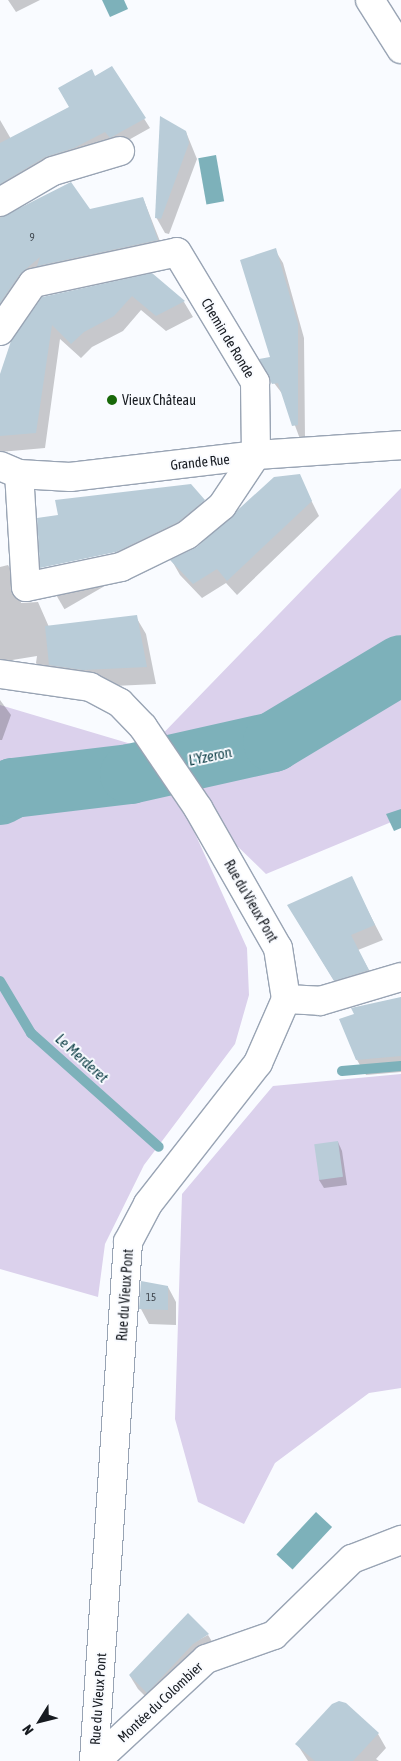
<!DOCTYPE html>
<meta charset="utf-8">
<style>
body{margin:0}
#map{position:relative;width:401px;height:1761px;overflow:hidden;background:#f9fbff;font-family:"Asap Condensed",sans-serif}
div>[style]{position:absolute}
.green>*{inset:0;background:#dbd1ec}
.water>*{inset:0;background:#7db1ba;transform-origin:0 0}
.shadow>*{inset:0;background:#0003;transform-origin:0 0}
.stream>*{height:10px;margin:-5px;padding:0 5px;transform-origin:5px;border-radius:5px;background:#7db1ba}
.river>*{height:60px;margin:-30px;padding:0 30px;transform-origin:30px;border-radius:30px;background:#7db1ba}
.building>*{inset:0;background:#b9ccd8;transform-origin:0 0}
.roads{filter:drop-shadow(1px 0 #99a4b4) drop-shadow(-1px 0 #99a4b4) drop-shadow(0 1px #99a4b4) drop-shadow(0 -1px #99a4b4)}
.minor>*{height:28px;margin:-14px;padding:0 14px;transform-origin:14px;border-radius:14px;background:#fff}
.tertiary>*{height:28px;margin:-14px;padding:0 14px;transform-origin:14px;border-radius:14px;background:#fff}
.dots>*{width:14px;height:14px;translate:-50% -50%;box-sizing:border-box;border:2px solid #f9fbff;border-radius:50%}
span{translate:-50% -50%;white-space:nowrap;text-align:center;line-height:1.15;-webkit-text-stroke:4px #f9fbff;paint-order:stroke}
.number-label{font-size:11px;color:#40474f}
.number-label span{-webkit-text-stroke-width:0}
.street-label{font-size:14px;color:#171b21}
.poi-label{font-size:14px;color:#171b21}
.left{translate:0 -50%;text-align:left}
.water-label{font-size:15px;color:#0d3e46;font-style:italic}
.north{position:absolute;left:15px;top:1696px;width:50px;height:50px;-webkit-text-stroke:4px #f9fbff;paint-order:stroke;rotate:234deg;font-size:14px;font-weight:700;line-height:20px;text-align:center;color:#171b21}
.north::after{content:'';display:block;margin:auto;width:18px;height:22px;background:#171b21;clip-path:polygon(50% 0,100% 100%,50% 72%,0 100%)}
</style>
<div id="map">
<div class="green">
<div style="clip-path:polygon(401px 488px,401px 818px,266px 874px,198px 808px,183px 807px,247px 948px,249px 995px,235px 1044px,144px 1165px,105px 1244px,98px 1297px,0 1269px,0 705px,148px 749px)"></div>
<div style="clip-path:polygon(401px 1074px,401px 1388px,369px 1393px,275px 1463px,244px 1524px,198px 1502px,175px 1419px,182px 1194px,273px 1086px)"></div>
</div>
<div class="water">
<div style="clip-path:polygon(102px 0,124px 0,128px 9px,110px 17px)"></div>
<div style="left:216px;top:155px;width:47px;height:18px;rotate:80deg"></div>
<div style="clip-path:polygon(401px 809px,401px 828px,394px 831px,386px 814px)"></div>
<div style="left:316px;top:1512px;width:22px;height:58px;rotate:43deg"></div>
</div>
<div class="shadow">
<div style="clip-path:polygon(8px 0,40px 0,16px 12px)"></div>
<div style="clip-path:polygon(112px 68px,150px 128px,116px 147px,0 197px,0 120px,11px 139px,70px 107px,95px 77px)"></div>
<div style="clip-path:polygon(186px 132px,197px 159px,169px 234px,165px 233px,156px 217px)"></div>
<div style="clip-path:polygon(70px 183px,89px 210px,143px 198px,165px 254px,47px 280px,0 328px,0 216px,8px 217px)"></div>
<div style="clip-path:polygon(275px 250px,283px 263px,304px 338px,305px 438px,300px 439px,284px 396px,274px 383px)"></div>
<div style="clip-path:polygon(152px 275px,184px 302px,193px 317px,166px 331px,141px 310px,123px 331px,92px 347px,81px 358px,60px 339px,45px 448px,0 452px,0 378px,13px 342px)"></div>
<div style="clip-path:polygon(299px 476px,319px 516px,237px 595px,226px 583px,202px 598px,180px 575px,172px 561px,198px 548px)"></div>
<div style="left:204px;top:501px;width:24px;height:175px;rotate:60deg"></div>
<div style="clip-path:polygon(8px 565px,18px 582px,21px 603px,38px 602px,49px 627px,136px 617px,146px 634px,156px 684px,94px 687px,45px 680px,36px 663px,37px 656px,0 662px,0 567px)"></div>
<div style="clip-path:polygon(0 700px,11px 715px,2px 740px,0 740px)"></div>
<div style="clip-path:polygon(351px 878px,383px 940px,358px 950px,377px 985px,343px 995px,297px 920px)"></div>
<div style="clip-path:polygon(401px 997px,401px 1072px,366px 1075px,357px 1060px)"></div>
<div style="clip-path:polygon(338px 1142px,342px 1151px,347px 1185px,324px 1188px,319px 1180px)"></div>
<div style="clip-path:polygon(142px 1283px,168px 1287px,176px 1302px,176px 1325px,149px 1324px,141px 1309px)"></div>
<div style="clip-path:polygon(208px 1635px,216px 1648px,155px 1706px,138px 1689px,130px 1676px)"></div>
<div style="clip-path:polygon(378px 1734px,386px 1748px,376px 1759px,379px 1761px,308px 1761px,297px 1744px)"></div>
</div>
<div class="stream">
<div style="left:0;top:981px;width:61px;rotate:59.2deg"></div>
<div style="left:31px;top:1033px;width:171px;rotate:41.7deg"></div>
<div style="left:342px;top:1071px;width:59px;rotate:-4.8deg"></div>
</div>
<div class="river">
<div style="left:0;top:795px;width:15px;rotate:-28deg"></div>
<div style="left:13px;top:788px;width:118px;rotate:-6.8deg"></div>
<div style="left:130px;top:774px;width:147px;rotate:-12.6deg"></div>
<div style="left:273px;top:742px;width:149px;rotate:-31deg"></div>
</div>
<div class="building">
<div style="clip-path:polygon(112px 66px,146px 118px,110px 138px,105px 132px,74px 148px,45px 157px,0 184px,0 143px,69px 107px,58px 88px,92px 69px,95px 76px)"></div>
<div style="clip-path:polygon(160px 116px,186px 131px,189px 143px,161px 219px,155px 218px)"></div>
<div style="clip-path:polygon(71px 182px,90px 209px,143px 197px,158px 240px,37px 266px,40px 257px,20px 274px,0 303px,0 218px)"></div>
<div style="clip-path:polygon(276px 248px,298px 324px,298px 425px,292px 426px,278px 383px,272px 384px,259px 359px,270px 357px,240px 260px)"></div>
<div style="clip-path:polygon(152px 273px,185px 301px,156px 316px,132px 296px,114px 316px,84px 332px,71px 344px,52px 325px,36px 433px,0 436px,0 374px,11px 341px,42px 297px)"></div>
<div style="clip-path:polygon(300px 474px,312px 501px,227px 581px,217px 569px,193px 584px,170px 560px,197px 547px,274px 477px)"></div>
<div style="clip-path:polygon(191px 484px,205px 500px,178px 522px,116px 552px,40px 568px,37px 518px,58px 515px,55px 500px)"></div>
<div style="clip-path:polygon(137px 615px,147px 667px,83px 670px,49px 665px,45px 626px)"></div>
<div style="clip-path:polygon(352px 876px,375px 925px,351px 935px,369px 970px,334px 981px,287px 905px)"></div>
<div style="clip-path:polygon(401px 997px,401px 1056px,356px 1060px,339px 1019px,354px 1014px,351px 1008px)"></div>
<div style="left:338px;top:1141px;width:36px;height:24px;rotate:82deg"></div>
<div style="clip-path:polygon(141px 1281px,168px 1286px,168px 1310px,139px 1309px)"></div>
<div style="clip-path:polygon(188px 1613px,209px 1634px,193px 1644px,147px 1693px,129px 1675px)"></div>
<div style="clip-path:polygon(339px 1701px,346px 1703px,379px 1733px,353px 1761px,315px 1761px,295px 1744px,332px 1704px)"></div>
</div>
<div class="roads">
<div class="minor">
<div style="left:0;top:202px;width:61px;rotate:-30.3deg"></div>
<div style="left:53px;top:171px;width:70px;rotate:-16.6deg"></div>
<div style="left:0;top:331px;width:58px;rotate:-55.5deg"></div>
<div style="left:33px;top:283px;width:147px;rotate:-12.1deg"></div>
<div style="left:177px;top:252px;width:152px;rotate:59deg"></div>
<div style="left:255px;top:382px;width:73px;rotate:89.2deg"></div>
<div style="left:256px;top:455px;width:61px;rotate:123.7deg"></div>
<div style="left:222px;top:506px;width:45px;rotate:140.4deg"></div>
<div style="left:187px;top:535px;width:73px;rotate:154.1deg"></div>
<div style="left:121px;top:567px;width:97px;rotate:168.1deg"></div>
<div style="left:26px;top:587px;width:113px;rotate:-93.5deg"></div>
<div style="left:0;top:674px;width:91px;rotate:8.2deg"></div>
<div style="left:90px;top:687px;width:34px;rotate:28deg"></div>
<div style="left:120px;top:703px;width:33px;rotate:46deg"></div>
<div style="left:143px;top:727px;width:98px;rotate:55.8deg"></div>
<div style="left:198px;top:808px;width:161px;rotate:60.3deg"></div>
<div style="left:278px;top:948px;width:52px;rotate:81.1deg"></div>
<div style="left:286px;top:999px;width:70px;rotate:113.6deg"></div>
<div style="left:258px;top:1063px;width:179px;rotate:128deg"></div>
<div style="left:148px;top:1204px;width:43px;rotate:117.8deg"></div>
<div style="left:128px;top:1242px;width:520px;rotate:93.75deg"></div>
<div style="left:286px;top:999px;width:34px;rotate:3deg"></div>
<div style="left:320px;top:1001px;width:84px;rotate:-16.5deg"></div>
<div style="left:96px;top:1761px;width:150px;rotate:-42.8deg"></div>
<div style="left:206px;top:1659px;width:72px;rotate:-19.4deg"></div>
<div style="left:274px;top:1635px;width:109px;rotate:-44.3deg"></div>
<div style="left:352px;top:1559px;width:53px;rotate:-21.2deg"></div>
</div>
<div class="tertiary">
<div style="left:370px;top:0;width:58px;rotate:57.7deg"></div>
<div style="left:0;top:466px;width:21px;rotate:23deg"></div>
<div style="left:19px;top:474px;width:51px;rotate:3.4deg"></div>
<div style="left:70px;top:477px;width:187px;rotate:-6.7deg"></div>
<div style="left:256px;top:455px;width:145px;rotate:-3.9deg"></div>
</div>
</div>
<div class="dots">
<div style="left:112px;top:400px;background:#186809"></div>
</div>
<div class="number-label">
<span style="left:32px;top:237px">9</span>
<span style="left:151px;top:1297px">15</span>
</div>
<div class="street-label">
<span style="left:228px;top:338px;rotate:59deg">Chemin de Ronde</span>
<span style="left:200px;top:462px;rotate:-6deg">Grande Rue</span>
<span style="left:251px;top:901px;rotate:60deg">Rue du Vieux Pont</span>
<span style="left:125px;top:1295px;rotate:-86deg">Rue du Vieux Pont</span>
<span style="left:98px;top:1699px;rotate:-86deg">Rue du Vieux Pont</span>
<span style="left:160px;top:1702px;rotate:-43deg">Montée du Colombier</span>
</div>
<div class="poi-label">
<span class="left" style="left:122px;top:400px">Vieux Château</span>
</div>
<div class="water-label">
<span style="left:210px;top:756px;rotate:-12deg">L'Yzeron</span>
<span style="left:82px;top:1058px;rotate:42deg">Le Merderet</span>
</div>
<div class="north">N</div>
</div>
